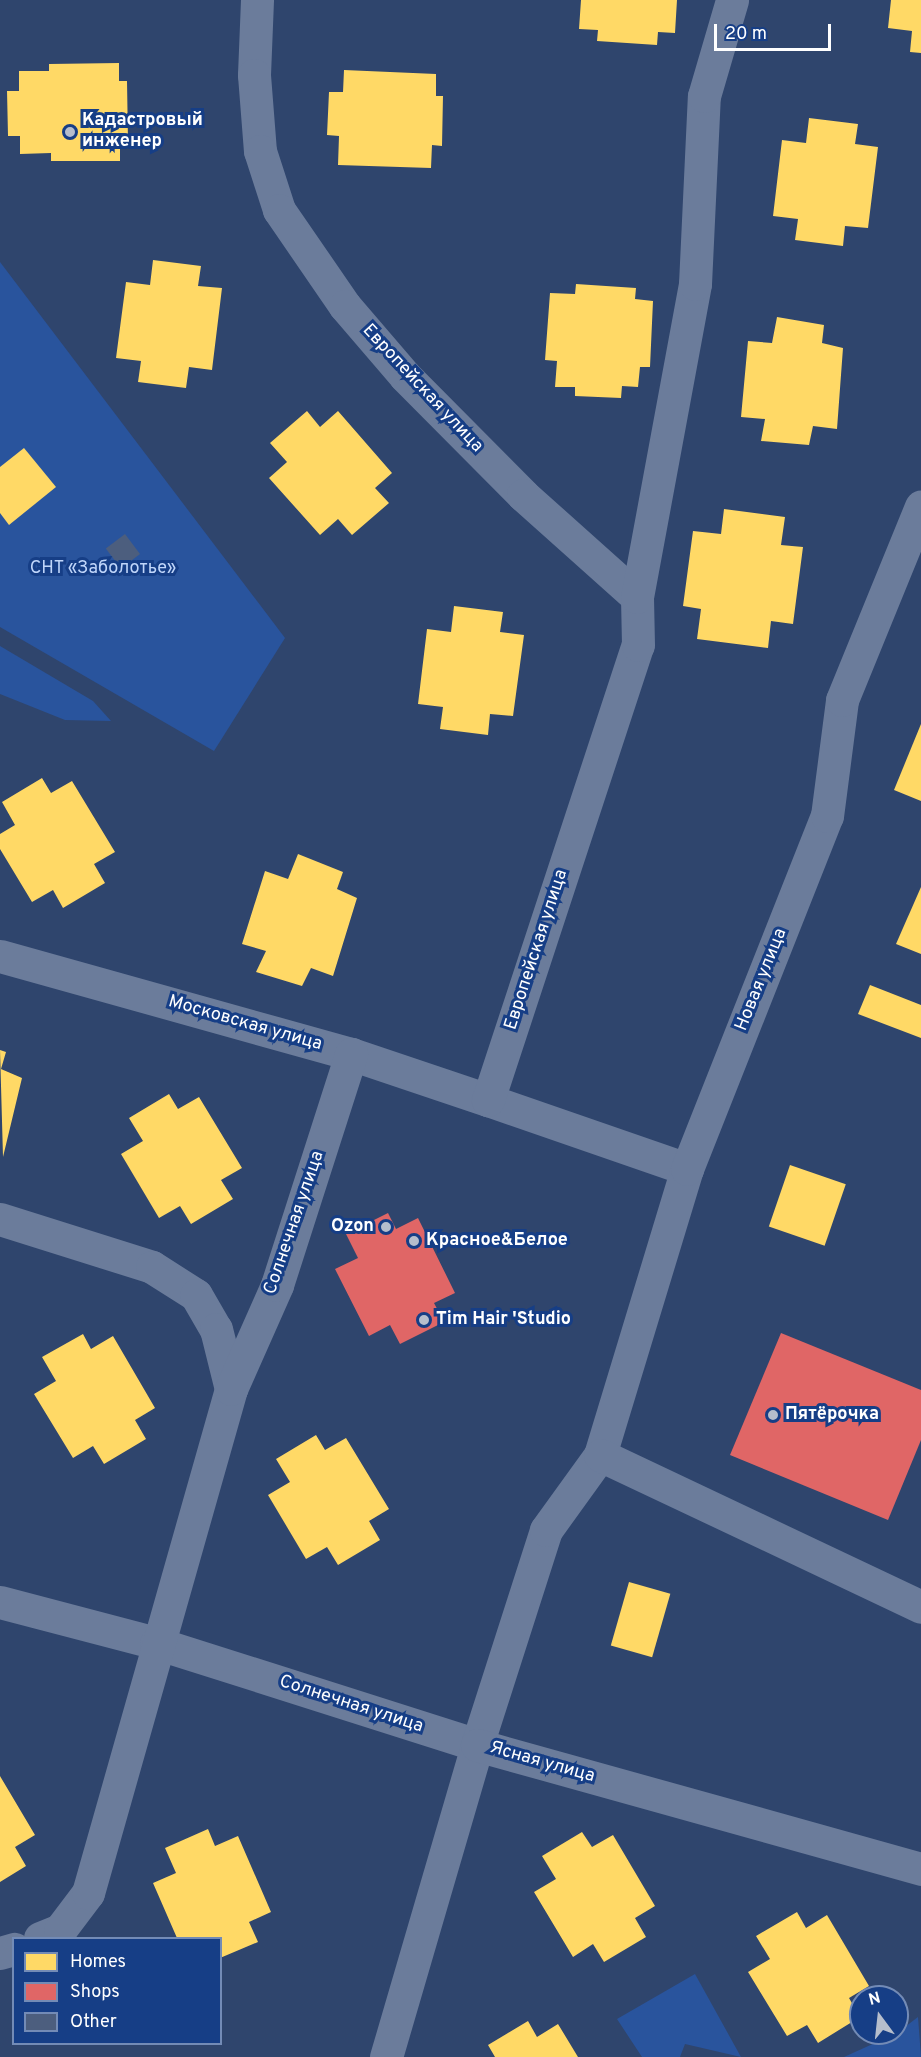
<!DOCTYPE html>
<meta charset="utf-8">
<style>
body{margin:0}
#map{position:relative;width:921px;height:2057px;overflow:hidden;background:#2f456d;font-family:Overpass,sans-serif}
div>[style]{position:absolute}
.green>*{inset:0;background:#29549d}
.homes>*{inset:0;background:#ffd966;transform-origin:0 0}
.shops>*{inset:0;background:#e06666}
.building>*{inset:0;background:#4c5e7e;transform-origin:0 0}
.minor>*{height:33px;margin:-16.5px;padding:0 16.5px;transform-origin:16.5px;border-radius:16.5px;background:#6b7c9b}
.tertiary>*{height:33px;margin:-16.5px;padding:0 16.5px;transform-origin:16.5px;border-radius:16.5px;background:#6b7c9b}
.dots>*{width:16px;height:16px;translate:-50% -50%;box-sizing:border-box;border:3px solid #163e86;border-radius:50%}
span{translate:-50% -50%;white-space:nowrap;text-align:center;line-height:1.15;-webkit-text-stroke:6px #163e86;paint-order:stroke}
.poi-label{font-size:18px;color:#fff;font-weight:700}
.left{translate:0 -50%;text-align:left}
.right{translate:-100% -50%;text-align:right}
.street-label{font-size:18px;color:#fff}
.park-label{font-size:18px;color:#c0d6fa}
.legend{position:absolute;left:12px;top:1937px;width:210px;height:108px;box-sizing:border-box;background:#163e86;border:2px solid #738bb6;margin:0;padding:8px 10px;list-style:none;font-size:18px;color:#fff}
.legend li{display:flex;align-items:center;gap:12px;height:30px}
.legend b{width:30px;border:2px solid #738bb6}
.north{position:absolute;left:849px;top:1985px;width:60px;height:60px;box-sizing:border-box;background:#163e86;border:2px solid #738bb6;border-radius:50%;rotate:345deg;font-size:16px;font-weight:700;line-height:24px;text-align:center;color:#fff}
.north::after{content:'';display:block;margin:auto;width:21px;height:27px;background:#b6becc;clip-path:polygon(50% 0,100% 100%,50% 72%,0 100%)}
.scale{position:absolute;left:714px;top:24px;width:117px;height:27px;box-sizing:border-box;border:3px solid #fff;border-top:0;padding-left:8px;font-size:18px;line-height:21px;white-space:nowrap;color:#fff;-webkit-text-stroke:4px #163e86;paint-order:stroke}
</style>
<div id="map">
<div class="green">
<div style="clip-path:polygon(0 262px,285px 638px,214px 751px,0 627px)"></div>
<div style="clip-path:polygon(0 646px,93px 701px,111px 721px,65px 720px,0 694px)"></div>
<div style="clip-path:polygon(695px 1974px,741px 2057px,685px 2044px,680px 2057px,642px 2057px,617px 2019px)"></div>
<div style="clip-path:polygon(918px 2017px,921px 2057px,844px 2057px,897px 2033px)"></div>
</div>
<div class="homes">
<div style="clip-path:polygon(581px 0,677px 0,675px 33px,658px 32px,657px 45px,597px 41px,598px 30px,579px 29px)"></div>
<div style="clip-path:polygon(891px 0,921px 0,921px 53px,910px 52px,912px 31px,888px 28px)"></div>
<div style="clip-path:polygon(119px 63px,119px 81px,127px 81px,128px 142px,120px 142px,120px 161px,51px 161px,51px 153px,20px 154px,20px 136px,8px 136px,7px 91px,19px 91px,19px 71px,49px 71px,49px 64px)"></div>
<div style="clip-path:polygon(344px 70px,436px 74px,436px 96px,443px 96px,442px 146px,432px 145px,431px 168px,338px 165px,339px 136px,327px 135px,329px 92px,343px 92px)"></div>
<div style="clip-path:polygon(809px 118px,858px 124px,855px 144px,878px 147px,868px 228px,845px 226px,843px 246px,795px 240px,798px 219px,773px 216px,782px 140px,806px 143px)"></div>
<div style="clip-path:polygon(153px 260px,201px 266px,198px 286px,222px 288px,212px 370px,189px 367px,186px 388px,138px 382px,141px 361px,116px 358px,126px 282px,150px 285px)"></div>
<div style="clip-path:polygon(576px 284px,636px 288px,635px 299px,653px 301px,650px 367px,640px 367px,638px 387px,622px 386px,621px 398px,575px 396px,575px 387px,555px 387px,557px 361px,545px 360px,550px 293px,575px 294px)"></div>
<div style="clip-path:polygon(777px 317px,824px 325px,822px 343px,843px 348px,837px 429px,813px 426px,809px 445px,761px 441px,765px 419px,741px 417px,748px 341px,772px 343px)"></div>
<div style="clip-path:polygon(307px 411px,320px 427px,338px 411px,392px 473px,375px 488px,389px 503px,352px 535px,338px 519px,320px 535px,269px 478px,287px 462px,270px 443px)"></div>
<div style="clip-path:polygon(24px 448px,56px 487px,9px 525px,0 513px,0 467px)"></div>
<div style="clip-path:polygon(724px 509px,785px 517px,781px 545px,803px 547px,793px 624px,771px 621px,768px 648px,697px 639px,701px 609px,683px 606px,693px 531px,721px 534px)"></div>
<div style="clip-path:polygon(454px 606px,503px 612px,500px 632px,524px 635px,513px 716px,490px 714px,488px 735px,440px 729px,443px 707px,418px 704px,427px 629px,451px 632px)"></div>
<div style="clip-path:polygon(921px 724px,921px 801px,894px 790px)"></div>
<div style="clip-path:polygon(42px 778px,51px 793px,72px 781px,115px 852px,94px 864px,105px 883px,63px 908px,53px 890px,32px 902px,0 849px,0 834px,15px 825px,2px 802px)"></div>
<div style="clip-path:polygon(298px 854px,343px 872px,337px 889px,357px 898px,333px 976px,311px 968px,302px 986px,256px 972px,266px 951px,242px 944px,265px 871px,288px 879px)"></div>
<div style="clip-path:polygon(921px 887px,921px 954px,896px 944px)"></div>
<div style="clip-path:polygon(870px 985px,921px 1005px,921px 1038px,858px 1014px)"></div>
<div style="clip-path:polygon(0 1050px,6px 1052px,1px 1069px,22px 1078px,3px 1157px)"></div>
<div style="clip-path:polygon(169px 1094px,178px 1109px,199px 1097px,242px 1168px,221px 1180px,233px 1199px,191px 1224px,180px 1206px,159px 1218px,121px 1154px,143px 1141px,129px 1118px)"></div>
<div style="left:790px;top:1165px;width:59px;height:65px;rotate:19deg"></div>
<div style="clip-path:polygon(83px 1334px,91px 1349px,113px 1336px,155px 1408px,135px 1420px,146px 1439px,104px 1464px,93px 1446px,73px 1458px,34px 1394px,56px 1381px,42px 1357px)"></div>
<div style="clip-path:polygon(316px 1435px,325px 1450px,346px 1438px,389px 1509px,369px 1521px,380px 1540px,338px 1565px,327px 1547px,306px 1559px,268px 1495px,290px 1482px,276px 1459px)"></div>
<div style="left:629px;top:1582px;width:43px;height:66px;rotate:16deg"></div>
<div style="clip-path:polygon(0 1776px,35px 1835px,15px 1847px,26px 1866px,0 1882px)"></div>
<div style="clip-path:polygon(208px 1829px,215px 1846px,238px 1836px,271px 1912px,249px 1922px,258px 1942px,220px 1958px,220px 1938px,177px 1938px,153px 1883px,176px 1873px,165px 1848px)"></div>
<div style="clip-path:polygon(582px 1832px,592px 1847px,613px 1835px,655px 1906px,635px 1918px,646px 1937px,604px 1962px,593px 1944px,573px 1957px,534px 1892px,556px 1879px,542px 1856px)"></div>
<div style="clip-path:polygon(797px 1912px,806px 1928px,827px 1915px,869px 1986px,849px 1998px,860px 2017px,818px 2043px,807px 2025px,787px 2036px,748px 1972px,770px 1959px,756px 1936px)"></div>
<div style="clip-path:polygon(528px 2021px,537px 2037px,558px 2024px,578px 2057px,495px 2057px,488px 2045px)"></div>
</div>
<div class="shops">
<div style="clip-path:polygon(388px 1213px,396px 1229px,418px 1218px,455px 1293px,434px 1303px,444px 1322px,400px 1344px,390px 1325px,369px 1336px,335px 1269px,358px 1258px,346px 1234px)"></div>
<div style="clip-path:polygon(781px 1333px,921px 1390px,921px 1440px,888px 1520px,730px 1455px)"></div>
</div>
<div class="building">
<div style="left:125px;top:534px;width:25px;height:24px;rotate:53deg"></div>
</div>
<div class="minor">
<div style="left:257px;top:0;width:75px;rotate:92.3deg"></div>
<div style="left:254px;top:75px;width:76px;rotate:85.5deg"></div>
<div style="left:260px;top:151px;width:62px;rotate:72.1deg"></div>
<div style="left:279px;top:210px;width:116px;rotate:55.5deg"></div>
<div style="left:345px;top:306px;width:92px;rotate:49.4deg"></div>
<div style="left:405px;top:376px;width:168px;rotate:45.2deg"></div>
<div style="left:523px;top:495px;width:153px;rotate:41.8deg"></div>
<div style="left:0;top:956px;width:364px;rotate:15.6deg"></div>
<div style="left:351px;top:1054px;width:145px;rotate:18.6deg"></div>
<div style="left:687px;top:1169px;width:211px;rotate:-160.9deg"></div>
<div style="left:488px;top:1100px;width:479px;rotate:-71.8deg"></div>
<div style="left:638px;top:645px;width:48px;rotate:-91.2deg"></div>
<div style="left:637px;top:597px;width:318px;rotate:-79.5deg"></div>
<div style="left:695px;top:284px;width:188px;rotate:-87.3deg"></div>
<div style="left:704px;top:96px;width:100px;rotate:-73.7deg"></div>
<div style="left:0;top:1219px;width:159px;rotate:17.5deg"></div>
<div style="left:152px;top:1267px;width:52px;rotate:32.5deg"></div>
<div style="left:196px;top:1295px;width:39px;rotate:60deg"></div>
<div style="left:216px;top:1329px;width:62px;rotate:76deg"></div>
<div style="left:0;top:1602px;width:161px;rotate:14.7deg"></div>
<div style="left:156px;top:1643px;width:337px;rotate:17.6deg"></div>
<div style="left:477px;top:1745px;width:226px;rotate:-72.2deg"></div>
<div style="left:546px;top:1530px;width:92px;rotate:-54.2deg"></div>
<div style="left:600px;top:1455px;width:299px;rotate:-73.1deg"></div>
<div style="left:687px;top:1169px;width:380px;rotate:-68.4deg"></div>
<div style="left:827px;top:816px;width:117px;rotate:-82.6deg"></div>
<div style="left:842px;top:700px;width:209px;rotate:-67.8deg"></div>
<div style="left:40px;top:1938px;width:22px;rotate:-22deg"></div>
<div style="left:60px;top:1930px;width:46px;rotate:-52.9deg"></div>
<div style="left:88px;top:1893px;width:524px;rotate:-74.16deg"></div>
<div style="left:231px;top:1389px;width:114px;rotate:-66.1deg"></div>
<div style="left:277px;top:1285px;width:243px;rotate:-72.2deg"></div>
<div style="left:0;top:1953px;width:15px;rotate:-16deg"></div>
<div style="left:386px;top:2057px;width:325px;rotate:-73.7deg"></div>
<div style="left:477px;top:1745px;width:461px;rotate:15.6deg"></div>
</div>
<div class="tertiary">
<div style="left:600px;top:1455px;width:355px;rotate:25.3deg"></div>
</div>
<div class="dots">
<div style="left:70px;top:132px;background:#b6becc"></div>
<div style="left:386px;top:1227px;background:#b6becc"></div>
<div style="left:414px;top:1241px;background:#b6becc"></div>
<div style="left:424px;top:1320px;background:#b6becc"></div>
<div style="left:773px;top:1415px;background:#b6becc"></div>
</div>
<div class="poi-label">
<span class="left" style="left:82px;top:132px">Кадастровый<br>инженер</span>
<span class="right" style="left:374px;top:1227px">Ozon</span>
<span class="left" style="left:426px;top:1241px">Красное&amp;Белое</span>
<span class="left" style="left:436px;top:1320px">Tim Hair 'Studio</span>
<span class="left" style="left:785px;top:1415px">Пятёрочка</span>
</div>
<div class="street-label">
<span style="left:422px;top:389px;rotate:47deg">Европейская улица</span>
<span style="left:537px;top:950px;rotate:-72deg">Европейская улица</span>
<span style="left:762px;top:980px;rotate:-68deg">Новая улица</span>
<span style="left:245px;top:1024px;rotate:16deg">Московская улица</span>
<span style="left:295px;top:1223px;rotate:-71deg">Солнечная улица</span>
<span style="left:351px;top:1705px;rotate:18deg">Солнечная улица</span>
<span style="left:542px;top:1763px;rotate:16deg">Ясная улица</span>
</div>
<div class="park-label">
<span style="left:103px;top:569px">СНТ «Заболотье»</span>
</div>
<ul class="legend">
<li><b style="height:16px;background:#ffd966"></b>Homes</li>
<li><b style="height:16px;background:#e06666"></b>Shops</li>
<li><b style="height:16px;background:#4c5e7e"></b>Other</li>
</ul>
<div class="north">N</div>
<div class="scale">20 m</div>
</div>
